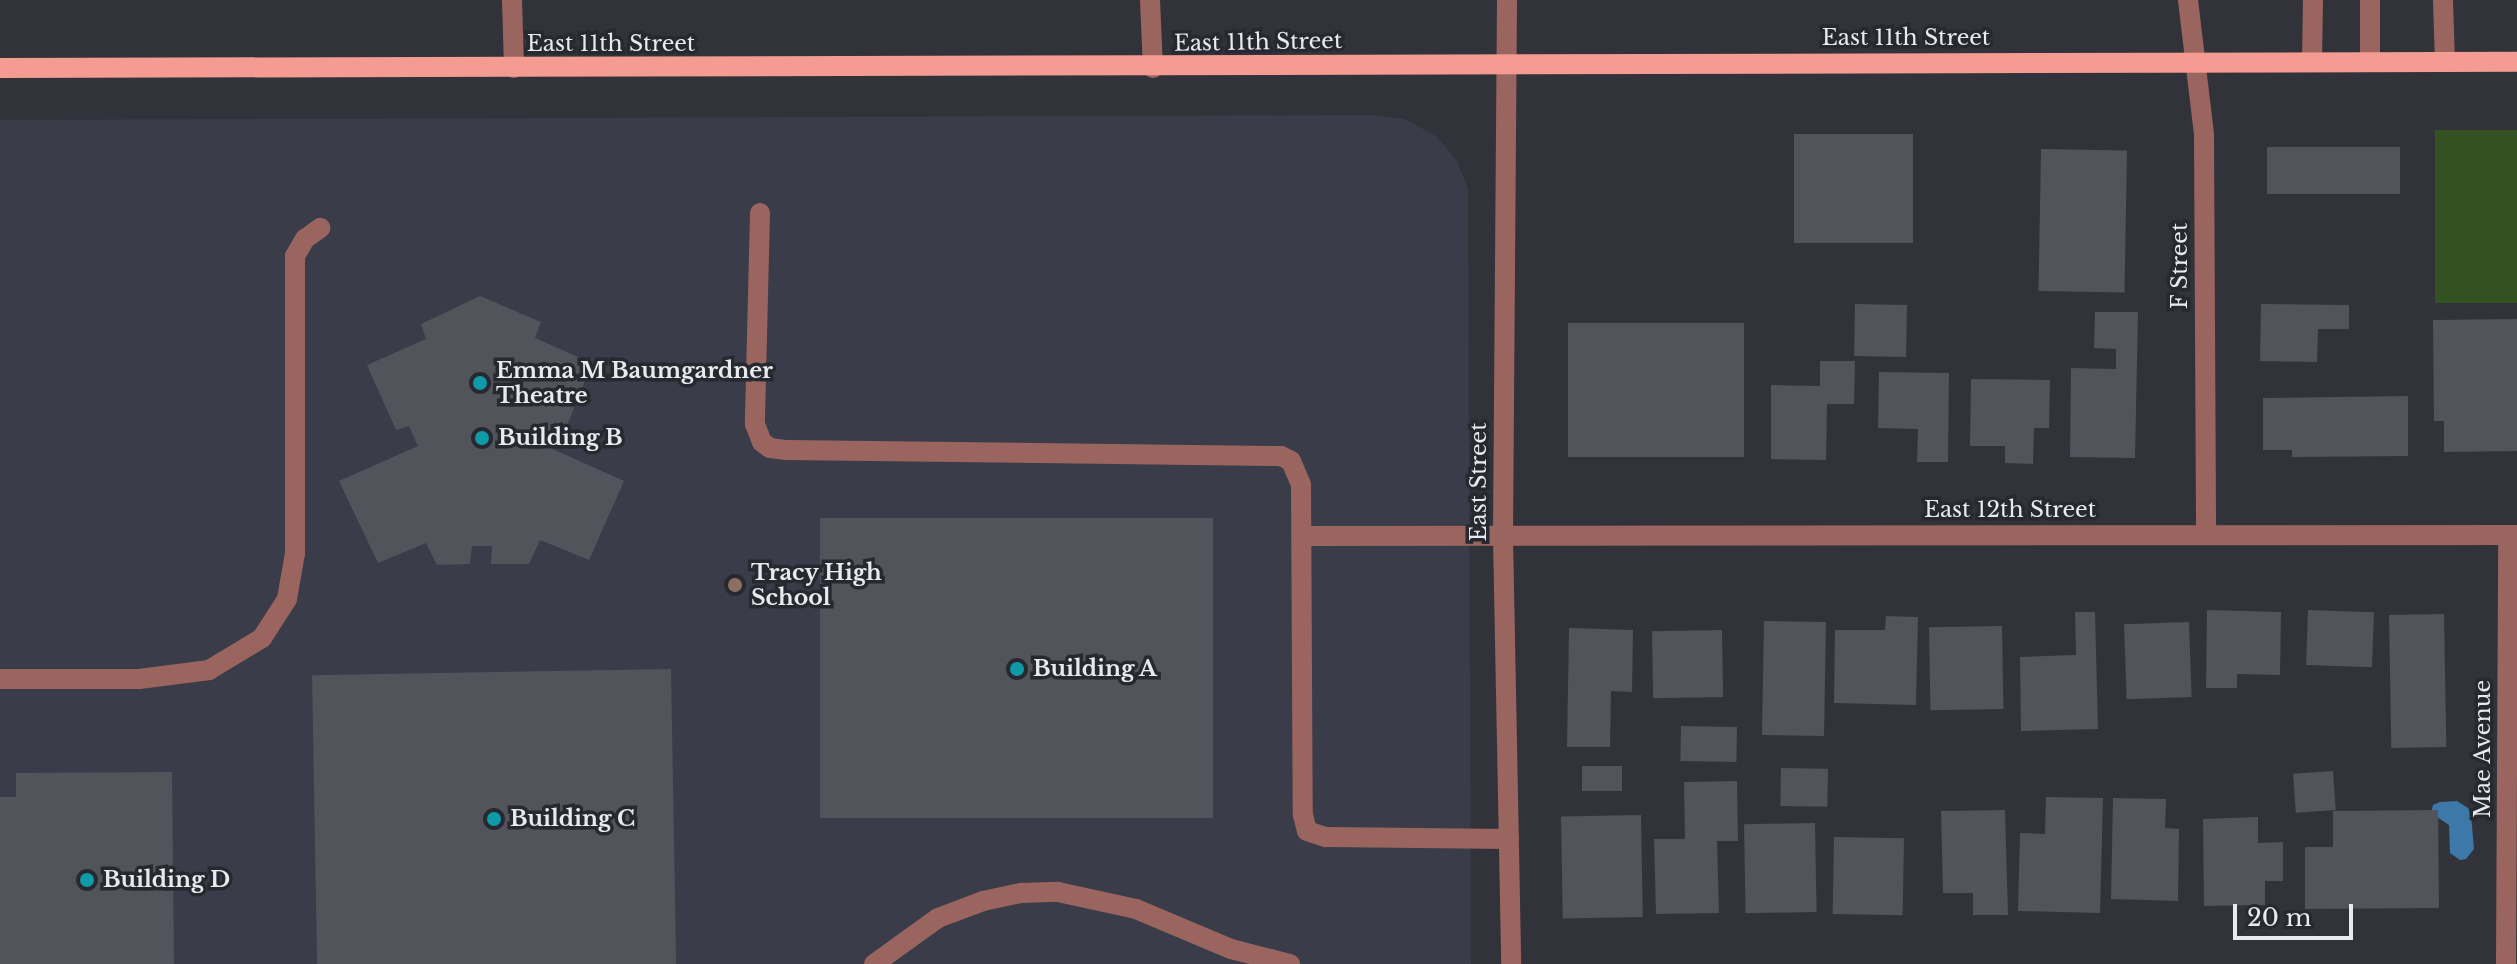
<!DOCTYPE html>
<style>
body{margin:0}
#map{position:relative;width:2517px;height:964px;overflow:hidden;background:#32333a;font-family:"Libre Baskerville",serif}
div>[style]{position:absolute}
.built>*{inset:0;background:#3a3c49}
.green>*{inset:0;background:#345122;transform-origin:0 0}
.water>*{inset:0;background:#3c78a8}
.building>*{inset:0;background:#52535b;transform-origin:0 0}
.minor>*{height:20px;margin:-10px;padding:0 10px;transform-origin:10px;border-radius:10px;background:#9b655f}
.major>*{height:20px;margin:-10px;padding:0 10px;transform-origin:10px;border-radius:10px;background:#f49c91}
.dots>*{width:22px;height:22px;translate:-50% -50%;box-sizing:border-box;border:4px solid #282930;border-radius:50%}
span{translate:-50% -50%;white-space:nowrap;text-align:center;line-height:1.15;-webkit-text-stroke:7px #282930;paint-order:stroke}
.street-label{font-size:22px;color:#e9eaef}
.poi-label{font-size:22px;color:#e9eaef;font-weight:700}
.left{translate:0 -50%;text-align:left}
.scale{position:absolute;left:2233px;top:904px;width:120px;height:36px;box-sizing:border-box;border:4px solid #e9eaef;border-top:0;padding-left:10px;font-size:24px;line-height:28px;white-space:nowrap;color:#e9eaef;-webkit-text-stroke:6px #282930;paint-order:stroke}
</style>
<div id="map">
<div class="built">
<div style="clip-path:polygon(1373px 115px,1405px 119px,1436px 136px,1457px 161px,1468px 189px,1471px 964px,0 964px,0 120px)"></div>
</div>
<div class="green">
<div style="left:2517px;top:130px;width:173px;height:82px;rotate:90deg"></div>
</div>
<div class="water">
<div style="clip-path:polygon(2457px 801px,2468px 808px,2471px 815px,2474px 849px,2466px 859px,2460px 860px,2450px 853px,2449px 825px,2431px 813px,2433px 805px,2440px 802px)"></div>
</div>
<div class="building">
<div style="left:1913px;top:134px;width:109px;height:119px;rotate:90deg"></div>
<div style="left:2267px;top:147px;width:133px;height:47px"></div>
<div style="left:2041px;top:149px;width:86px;height:142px;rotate:1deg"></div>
<div style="clip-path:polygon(480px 296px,541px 322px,535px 338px,592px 363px,566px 428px,554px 422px,546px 446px,624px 481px,589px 560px,540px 540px,529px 564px,491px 564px,492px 546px,472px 546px,470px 564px,437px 565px,426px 543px,378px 563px,339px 481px,418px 446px,409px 426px,396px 430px,367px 365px,426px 339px,421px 324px)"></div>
<div style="left:1855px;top:304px;width:52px;height:52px;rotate:1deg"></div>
<div style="clip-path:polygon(2261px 304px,2349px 305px,2349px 329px,2318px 329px,2317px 362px,2260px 361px)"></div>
<div style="clip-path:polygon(2095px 312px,2138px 312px,2135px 458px,2070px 457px,2071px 368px,2116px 369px,2116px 349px,2094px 348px)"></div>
<div style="clip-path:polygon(2517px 319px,2517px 451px,2444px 452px,2444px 421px,2434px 421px,2433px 320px)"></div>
<div style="left:1744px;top:323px;width:134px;height:176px;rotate:90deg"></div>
<div style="clip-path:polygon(1820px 361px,1855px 361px,1854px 404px,1827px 404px,1826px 460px,1771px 459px,1771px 385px,1820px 386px)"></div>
<div style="clip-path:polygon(1879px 372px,1949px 373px,1948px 462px,1917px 462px,1918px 429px,1878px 428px)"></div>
<div style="clip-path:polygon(1971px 379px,2050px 380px,2049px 428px,2034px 428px,2033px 464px,2005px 463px,2005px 446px,1970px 446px)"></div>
<div style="clip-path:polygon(2408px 396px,2408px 456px,2292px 457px,2292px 450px,2263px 450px,2263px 398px)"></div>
<div style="left:1213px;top:518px;width:300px;height:393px;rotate:90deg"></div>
<div style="clip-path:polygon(2207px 610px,2281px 612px,2280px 675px,2237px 674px,2237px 688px,2206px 688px)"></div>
<div style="left:2308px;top:610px;width:66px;height:55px;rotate:2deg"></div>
<div style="clip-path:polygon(2075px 612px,2095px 612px,2098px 729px,2021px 731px,2020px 657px,2076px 655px)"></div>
<div style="left:2444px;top:614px;width:133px;height:55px;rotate:89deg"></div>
<div style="clip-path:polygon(1886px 616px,1918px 617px,1916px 705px,1834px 703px,1835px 630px,1885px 630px)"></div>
<div style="left:1764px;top:621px;width:62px;height:114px;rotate:1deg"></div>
<div style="left:2189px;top:622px;width:75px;height:65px;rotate:88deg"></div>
<div style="left:2002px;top:626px;width:83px;height:73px;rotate:89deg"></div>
<div style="clip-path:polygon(1569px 628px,1633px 630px,1632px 692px,1611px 691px,1610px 747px,1567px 747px)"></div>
<div style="left:1722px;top:630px;width:67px;height:70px;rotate:89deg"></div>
<div style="left:671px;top:669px;width:295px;height:359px;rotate:89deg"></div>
<div style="left:1681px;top:726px;width:56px;height:35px;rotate:1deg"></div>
<div style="left:1622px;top:766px;width:25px;height:40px;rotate:90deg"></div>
<div style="left:1781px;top:768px;width:47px;height:38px;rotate:1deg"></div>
<div style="left:2333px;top:771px;width:39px;height:40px;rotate:86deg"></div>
<div style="clip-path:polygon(172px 772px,174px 964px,0 964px,0 797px,16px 797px,16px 773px)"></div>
<div style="clip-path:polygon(1737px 781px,1738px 841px,1717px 841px,1719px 913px,1656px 914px,1654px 839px,1685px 839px,1684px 782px)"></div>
<div style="clip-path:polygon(2046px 797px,2103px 798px,2100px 913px,2018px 911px,2020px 833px,2045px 834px)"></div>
<div style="clip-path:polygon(2113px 798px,2166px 799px,2165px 828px,2179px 829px,2178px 901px,2111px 899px)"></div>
<div style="clip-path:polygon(2005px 810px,2008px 915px,1973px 915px,1973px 893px,1943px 893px,1941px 811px)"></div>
<div style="clip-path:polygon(2438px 810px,2439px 908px,2305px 909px,2305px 847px,2333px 847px,2333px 811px)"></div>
<div style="left:1641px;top:815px;width:102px;height:80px;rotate:89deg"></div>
<div style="clip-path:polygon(2258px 817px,2258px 843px,2283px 842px,2283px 881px,2265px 881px,2265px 905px,2204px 906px,2203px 819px)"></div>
<div style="left:1815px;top:823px;width:89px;height:71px;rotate:89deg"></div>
<div style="left:1834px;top:837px;width:70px;height:77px;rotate:1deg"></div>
</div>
<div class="minor">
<div style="left:512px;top:0;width:68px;rotate:88.3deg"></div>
<div style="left:1150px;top:0;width:68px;rotate:87.5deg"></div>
<div style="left:1507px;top:0;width:536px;rotate:90.43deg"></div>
<div style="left:1503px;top:536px;width:428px;rotate:88.9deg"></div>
<div style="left:2188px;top:0;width:136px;rotate:83.2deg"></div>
<div style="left:2204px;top:135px;width:398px;rotate:89.7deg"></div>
<div style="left:2370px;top:0;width:62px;rotate:90deg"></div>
<div style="left:2443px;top:0;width:62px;rotate:88.2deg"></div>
<div style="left:2312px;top:62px;width:62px;rotate:-89.1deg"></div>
<div style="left:760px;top:213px;width:211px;rotate:91.4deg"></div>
<div style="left:755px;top:424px;width:19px;rotate:69deg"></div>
<div style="left:762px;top:442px;width:10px;rotate:37deg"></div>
<div style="left:770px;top:448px;width:17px;rotate:7deg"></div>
<div style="left:787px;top:450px;width:494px;rotate:0.7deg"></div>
<div style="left:1281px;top:456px;width:11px;rotate:27deg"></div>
<div style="left:1291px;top:461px;width:25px;rotate:67deg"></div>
<div style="left:1301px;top:484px;width:331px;rotate:89.7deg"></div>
<div style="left:1303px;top:815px;width:16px;rotate:76deg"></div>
<div style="left:1307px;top:831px;width:20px;rotate:18deg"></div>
<div style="left:1326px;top:837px;width:183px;rotate:0.6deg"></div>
<div style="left:1303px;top:536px;width:1214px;rotate:-0.05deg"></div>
<div style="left:0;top:679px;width:139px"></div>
<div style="left:139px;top:679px;width:71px;rotate:-7.3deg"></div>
<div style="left:209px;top:670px;width:62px;rotate:-31.1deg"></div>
<div style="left:262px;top:638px;width:46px;rotate:-57.3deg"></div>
<div style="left:287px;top:599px;width:47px;rotate:-80.1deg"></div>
<div style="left:295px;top:553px;width:297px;rotate:-90deg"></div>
<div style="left:295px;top:256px;width:20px;rotate:-60deg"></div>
<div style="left:305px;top:239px;width:19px;rotate:-36deg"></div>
<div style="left:874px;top:964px;width:79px;rotate:-35.7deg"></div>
<div style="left:938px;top:918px;width:48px;rotate:-20.7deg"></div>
<div style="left:983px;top:901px;width:40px;rotate:-12deg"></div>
<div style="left:1022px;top:893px;width:36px;rotate:-2deg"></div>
<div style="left:1058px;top:892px;width:80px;rotate:12.3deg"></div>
<div style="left:1136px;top:909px;width:103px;rotate:22.8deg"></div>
<div style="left:1231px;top:949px;width:61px;rotate:14.3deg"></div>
<div style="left:2506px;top:964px;width:429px;rotate:-89.7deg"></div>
</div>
<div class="major">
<div style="left:0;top:68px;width:2517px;rotate:-0.14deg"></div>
</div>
<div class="dots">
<div style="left:480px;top:383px;background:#0f9aa8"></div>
<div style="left:482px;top:438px;background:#0f9aa8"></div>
<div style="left:735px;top:585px;background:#8d6e63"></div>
<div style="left:1017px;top:669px;background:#0f9aa8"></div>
<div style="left:494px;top:819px;background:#0f9aa8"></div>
<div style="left:87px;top:880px;background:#0f9aa8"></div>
</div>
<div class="street-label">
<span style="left:1906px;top:38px">East 11th Street</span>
<span style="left:1258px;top:42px;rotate:-1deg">East 11th Street</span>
<span style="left:611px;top:44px">East 11th Street</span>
<span style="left:2180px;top:266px;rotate:-90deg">F Street</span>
<span style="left:1479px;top:482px;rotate:-90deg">East Street</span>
<span style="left:2010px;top:510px">East 12th Street</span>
<span style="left:2483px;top:749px;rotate:-90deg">Mae Avenue</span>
</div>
<div class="poi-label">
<span class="left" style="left:496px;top:383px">Emma M Baumgardner<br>Theatre</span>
<span class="left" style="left:498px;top:438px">Building B</span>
<span class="left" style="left:751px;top:585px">Tracy High<br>School</span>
<span class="left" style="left:1033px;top:669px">Building A</span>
<span class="left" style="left:510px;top:819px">Building C</span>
<span class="left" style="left:103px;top:880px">Building D</span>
</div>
<div class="scale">20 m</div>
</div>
